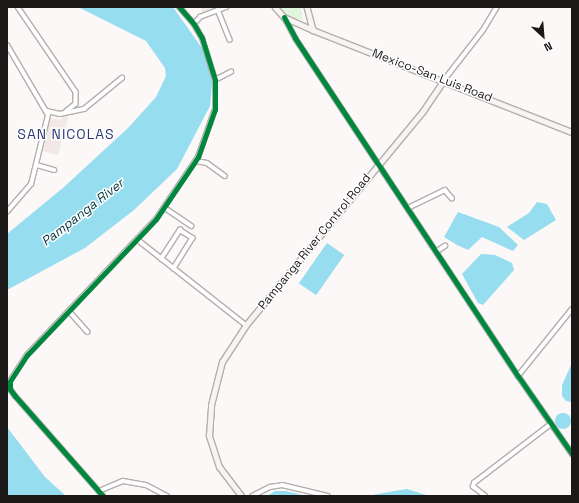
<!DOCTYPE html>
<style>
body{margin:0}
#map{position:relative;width:579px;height:503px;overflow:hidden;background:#fcf8f7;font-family:"Space Grotesk",sans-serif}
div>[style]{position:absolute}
.built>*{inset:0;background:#f2e8e5}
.green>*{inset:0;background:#e1f6dd}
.water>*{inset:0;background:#96ddef;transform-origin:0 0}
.round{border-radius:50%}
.roads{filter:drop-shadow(1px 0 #b2afae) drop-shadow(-1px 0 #b2afae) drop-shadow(0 1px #b2afae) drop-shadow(0 -1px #b2afae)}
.minor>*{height:3.5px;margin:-1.75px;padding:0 1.75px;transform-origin:1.75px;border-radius:1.75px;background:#fffefe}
.tertiary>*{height:4px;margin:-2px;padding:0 2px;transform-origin:2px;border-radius:2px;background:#fffefe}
.secondary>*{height:4.5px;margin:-2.25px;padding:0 2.25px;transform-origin:2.25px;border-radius:2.25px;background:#f8f4f3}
.cycleway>*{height:5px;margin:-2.5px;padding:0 2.5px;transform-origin:2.5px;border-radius:2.5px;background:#00873e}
span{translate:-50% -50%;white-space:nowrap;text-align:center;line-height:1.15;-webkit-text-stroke:3px #fff;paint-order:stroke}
.street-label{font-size:12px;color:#1b1918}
.water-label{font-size:13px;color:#01353f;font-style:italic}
.quarter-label{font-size:14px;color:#2a3a73;letter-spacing:1px}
.frame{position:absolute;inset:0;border:8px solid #1b1918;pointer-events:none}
.north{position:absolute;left:523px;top:16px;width:40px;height:40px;-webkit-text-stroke:3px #fff;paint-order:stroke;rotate:154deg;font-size:11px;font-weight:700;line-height:16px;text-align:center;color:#1b1918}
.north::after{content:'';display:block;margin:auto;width:14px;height:18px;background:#1b1918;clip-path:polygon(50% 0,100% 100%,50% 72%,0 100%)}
</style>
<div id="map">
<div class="built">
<div style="clip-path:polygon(200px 7px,222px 7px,203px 13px)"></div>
<div style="clip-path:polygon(63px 116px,68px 117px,58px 155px,43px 151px,50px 118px,61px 120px)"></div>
</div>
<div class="green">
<div style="clip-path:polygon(280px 7px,301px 7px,303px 20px,287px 16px)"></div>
</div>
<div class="water">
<div style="clip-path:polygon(78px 7px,173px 7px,204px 51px,213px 74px,210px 106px,177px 169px,134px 210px,85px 248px,7px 290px,7px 234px,64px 187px,128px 128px,156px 97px,166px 76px,165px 68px,146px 41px)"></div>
<div style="clip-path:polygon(537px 202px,547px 204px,556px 220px,524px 240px,507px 227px,529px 213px)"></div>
<div style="clip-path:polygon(458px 212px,499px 227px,518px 245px,513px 251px,482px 237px,468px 250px,457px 245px,444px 237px)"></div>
<div style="left:327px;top:243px;width:21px;height:49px;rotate:35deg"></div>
<div style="clip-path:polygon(481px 254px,495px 255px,512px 263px,514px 270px,483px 305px,478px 303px,462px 274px)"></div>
<div style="clip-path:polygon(572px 363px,572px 402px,566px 401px,562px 396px,562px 385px)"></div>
<div class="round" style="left:555px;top:413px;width:16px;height:16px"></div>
<div style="clip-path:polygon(7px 427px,45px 477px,66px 496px,7px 496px)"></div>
<div style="clip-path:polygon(407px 489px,426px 495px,367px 496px,400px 490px)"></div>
<div style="clip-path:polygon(275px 491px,286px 491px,302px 495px,267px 496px)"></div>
</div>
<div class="roads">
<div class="minor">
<div style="left:18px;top:7px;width:103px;rotate:55.7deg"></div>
<div style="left:76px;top:92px;width:12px;rotate:90deg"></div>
<div style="left:76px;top:104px;width:13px;rotate:141deg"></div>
<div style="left:218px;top:10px;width:32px;rotate:68deg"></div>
<div style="left:194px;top:24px;width:9px;rotate:-49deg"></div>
<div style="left:200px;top:17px;width:28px;rotate:-21deg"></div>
<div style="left:215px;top:80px;width:18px;rotate:-27deg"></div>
<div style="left:47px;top:111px;width:13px;rotate:13deg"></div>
<div style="left:60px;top:114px;width:25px;rotate:-12deg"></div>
<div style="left:84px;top:109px;width:49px;rotate:-39.2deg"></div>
<div style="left:196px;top:161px;width:11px;rotate:10deg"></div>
<div style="left:207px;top:163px;width:22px;rotate:36deg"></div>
<div style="left:37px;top:165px;width:18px;rotate:16deg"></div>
<div style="left:165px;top:208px;width:32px;rotate:34deg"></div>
<div style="left:408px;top:208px;width:41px;rotate:-25.9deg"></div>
<div style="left:445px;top:190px;width:11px;rotate:49deg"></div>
<div style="left:138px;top:240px;width:137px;rotate:38.2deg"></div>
<div style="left:436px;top:252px;width:11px;rotate:-34deg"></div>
<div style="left:161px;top:259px;width:35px;rotate:-57deg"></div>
<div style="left:180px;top:230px;width:15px;rotate:32deg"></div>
<div style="left:193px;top:238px;width:36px;rotate:122deg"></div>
<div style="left:69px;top:311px;width:28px;rotate:48deg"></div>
<div style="left:518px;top:376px;width:86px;rotate:-51.1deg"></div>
<div style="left:485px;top:496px;width:15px;rotate:-143deg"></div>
<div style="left:473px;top:487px;width:4px;rotate:-76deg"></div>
<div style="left:474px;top:483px;width:97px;rotate:-37.5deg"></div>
</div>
<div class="tertiary">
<div style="left:284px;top:17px;width:24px;rotate:62deg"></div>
<div style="left:295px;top:38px;width:405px;rotate:56.6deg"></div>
<div style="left:518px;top:376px;width:95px;rotate:55.3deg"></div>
<div style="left:7px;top:45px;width:81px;rotate:59.6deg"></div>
<div style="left:48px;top:115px;width:71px;rotate:103.8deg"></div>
<div style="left:31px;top:184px;width:37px;rotate:131deg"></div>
<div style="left:444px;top:80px;width:63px;rotate:-52deg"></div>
<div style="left:483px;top:30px;width:27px;rotate:-59deg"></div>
<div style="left:99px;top:491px;width:26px;rotate:-23deg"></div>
<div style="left:123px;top:481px;width:23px;rotate:10deg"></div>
<div style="left:146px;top:485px;width:24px;rotate:28deg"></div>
<div style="left:103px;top:496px;width:133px;rotate:-131.3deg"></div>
<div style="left:15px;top:396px;width:9px;rotate:-126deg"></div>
<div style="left:10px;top:389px;width:8px;rotate:-90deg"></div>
<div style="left:10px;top:381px;width:31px;rotate:-57deg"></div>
<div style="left:27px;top:355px;width:187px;rotate:-46.5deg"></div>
<div style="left:156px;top:219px;width:75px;rotate:-55.9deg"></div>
<div style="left:198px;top:157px;width:51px;rotate:-70.5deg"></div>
<div style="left:215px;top:109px;width:29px;rotate:-90deg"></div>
<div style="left:215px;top:80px;width:44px;rotate:-107.2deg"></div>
<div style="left:202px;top:38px;width:16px;rotate:-120deg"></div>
<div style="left:194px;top:24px;width:23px;rotate:-131deg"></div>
<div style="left:252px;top:496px;width:20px;rotate:-27deg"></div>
<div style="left:270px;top:487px;width:12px;rotate:-9deg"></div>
<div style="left:282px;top:485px;width:47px;rotate:13.4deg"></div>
</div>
<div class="secondary">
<div style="left:275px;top:7px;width:13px;rotate:48deg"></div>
<div style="left:284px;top:17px;width:32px;rotate:24deg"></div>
<div style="left:307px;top:7px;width:24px;rotate:75deg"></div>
<div style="left:313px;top:30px;width:278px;rotate:21.5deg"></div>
<div style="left:241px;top:496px;width:36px;rotate:-127deg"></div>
<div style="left:219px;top:467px;width:33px;rotate:-108deg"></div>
<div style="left:209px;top:436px;width:31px;rotate:-86deg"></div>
<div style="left:211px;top:405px;width:44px;rotate:-75.7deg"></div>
<div style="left:222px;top:362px;width:44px;rotate:-57deg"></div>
<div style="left:246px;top:325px;width:278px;rotate:-50.4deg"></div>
<div style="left:423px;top:111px;width:37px;rotate:-56deg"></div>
</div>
</div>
<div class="cycleway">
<div style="left:284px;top:17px;width:24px;rotate:62deg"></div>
<div style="left:295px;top:38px;width:405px;rotate:56.6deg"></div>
<div style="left:518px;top:376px;width:95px;rotate:55.3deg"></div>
<div style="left:103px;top:496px;width:133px;rotate:-131.3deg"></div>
<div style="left:15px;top:396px;width:9px;rotate:-126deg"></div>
<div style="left:10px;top:389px;width:8px;rotate:-90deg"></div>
<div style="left:10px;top:381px;width:31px;rotate:-57deg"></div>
<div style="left:27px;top:355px;width:187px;rotate:-46.5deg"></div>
<div style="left:156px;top:219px;width:75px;rotate:-55.9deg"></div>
<div style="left:198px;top:157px;width:51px;rotate:-70.5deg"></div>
<div style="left:215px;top:109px;width:29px;rotate:-90deg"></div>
<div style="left:215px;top:80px;width:44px;rotate:-107.2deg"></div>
<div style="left:202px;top:38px;width:16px;rotate:-120deg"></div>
<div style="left:194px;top:24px;width:23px;rotate:-131deg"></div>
</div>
<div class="street-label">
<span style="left:432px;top:76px;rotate:21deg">Mexico-San Luis Road</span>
<span style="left:315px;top:242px;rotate:-51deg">Pampanga River Control Road</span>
</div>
<div class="water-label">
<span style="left:83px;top:213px;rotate:-38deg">Pampanga River</span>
</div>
<div class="quarter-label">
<span style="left:66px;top:134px">SAN NICOLAS</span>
</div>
<div class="frame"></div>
<div class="north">N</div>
</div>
